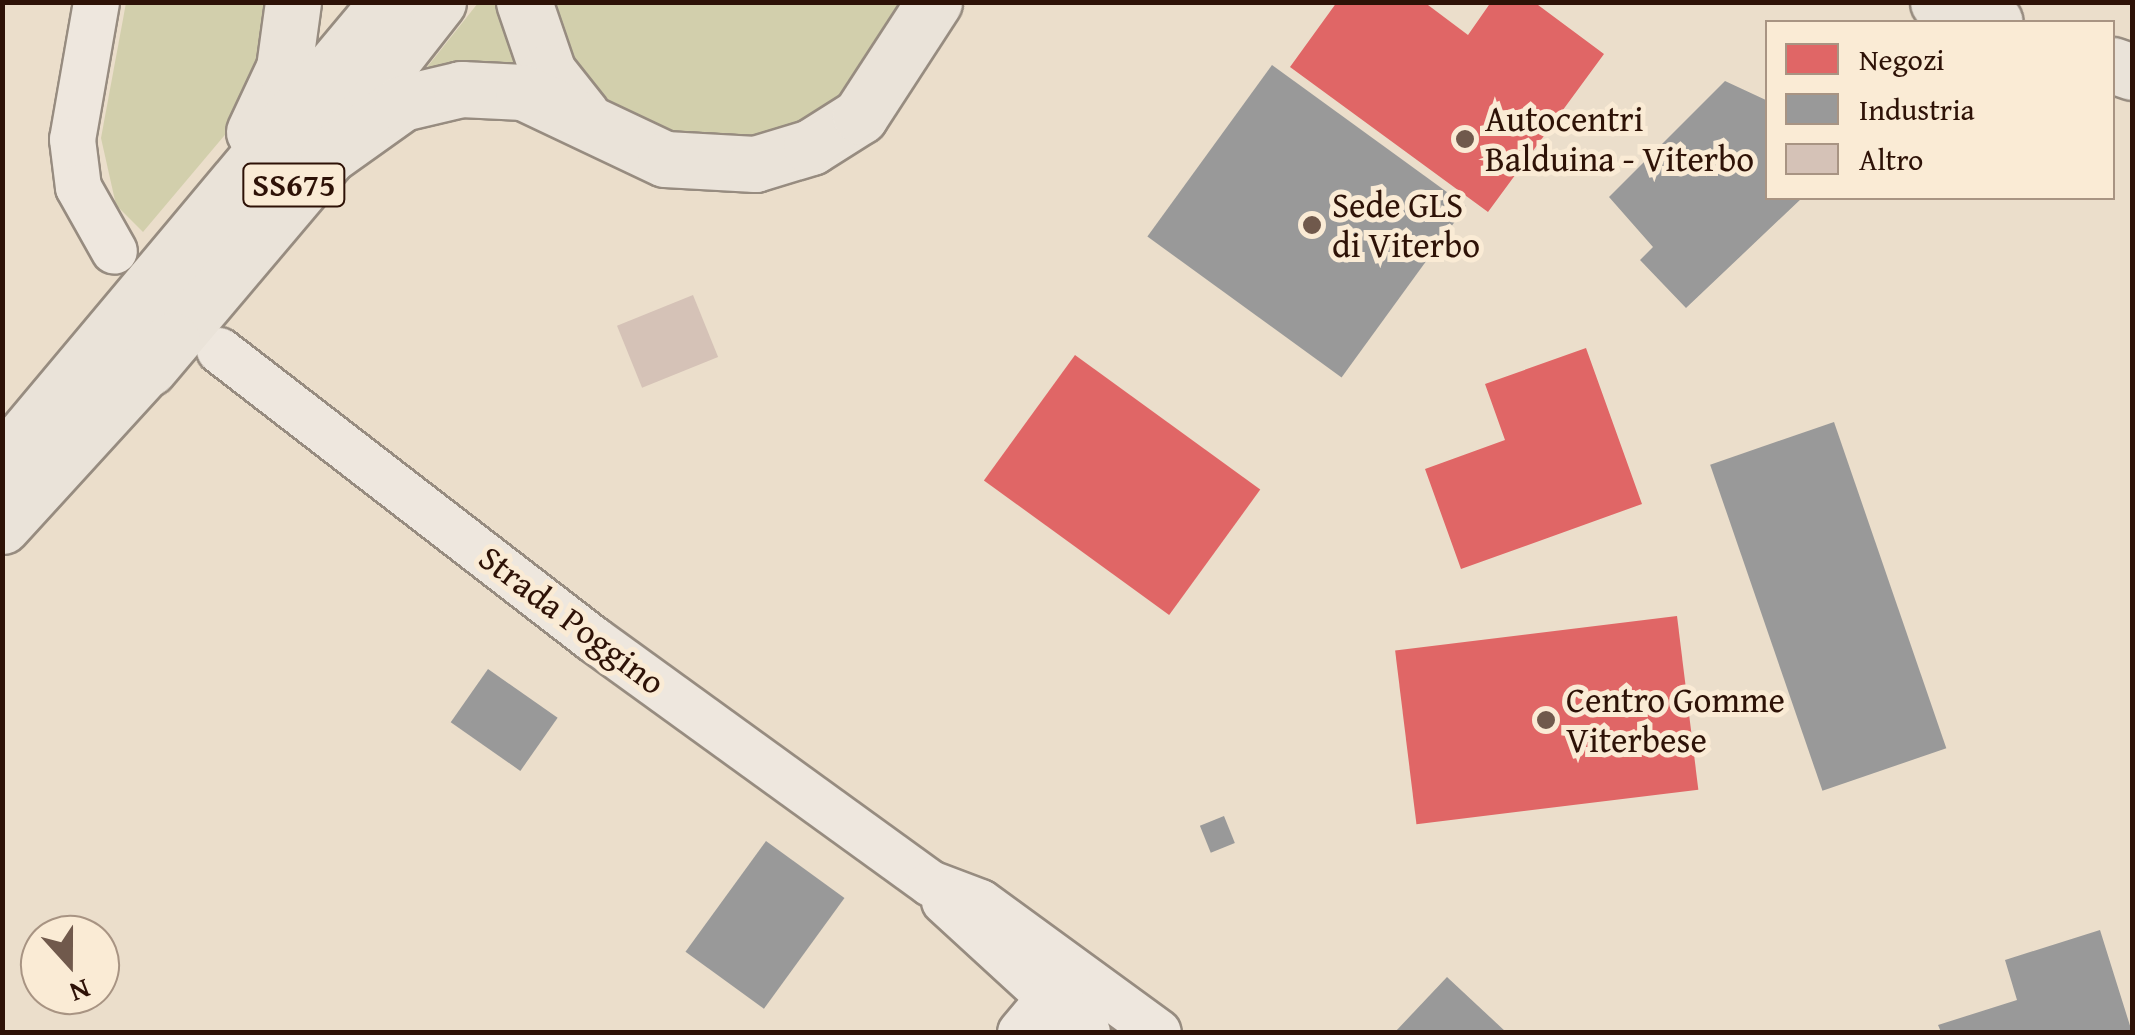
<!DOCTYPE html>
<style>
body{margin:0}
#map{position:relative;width:2135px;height:1035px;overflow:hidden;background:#ebdecb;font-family:"Gentium Book Plus",serif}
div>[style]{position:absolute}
.green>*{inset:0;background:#d2cfac}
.shops>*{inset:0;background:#e06666;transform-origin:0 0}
.industry>*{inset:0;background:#999;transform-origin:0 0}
.building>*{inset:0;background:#d5c2b7;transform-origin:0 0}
.roads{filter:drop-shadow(2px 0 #978c80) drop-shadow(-2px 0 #978c80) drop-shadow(0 2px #978c80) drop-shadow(0 -2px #978c80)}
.minor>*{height:45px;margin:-22.5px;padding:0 22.5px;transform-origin:22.5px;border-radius:22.5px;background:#eee7de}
.major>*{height:55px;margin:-27.5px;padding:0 27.5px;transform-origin:27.5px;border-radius:27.5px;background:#eae3d9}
.highway>*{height:55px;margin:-27.5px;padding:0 27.5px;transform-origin:27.5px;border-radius:27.5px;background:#eae3d9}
.dots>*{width:28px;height:28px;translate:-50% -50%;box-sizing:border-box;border:5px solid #faebd5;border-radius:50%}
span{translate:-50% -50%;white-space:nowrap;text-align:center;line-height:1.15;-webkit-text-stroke:10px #faebd5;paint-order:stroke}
.shield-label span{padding:2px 8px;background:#faebd5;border:2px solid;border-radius:8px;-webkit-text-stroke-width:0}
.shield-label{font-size:32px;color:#2e1207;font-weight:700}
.poi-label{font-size:35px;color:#2e1207}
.left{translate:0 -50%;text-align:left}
.street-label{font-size:35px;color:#2e1207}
.frame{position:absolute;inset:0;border:5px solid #2e1207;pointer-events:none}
.legend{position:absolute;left:1765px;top:20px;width:350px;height:180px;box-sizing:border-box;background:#faebd5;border:2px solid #a89483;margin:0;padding:12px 18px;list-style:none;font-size:30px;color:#2e1207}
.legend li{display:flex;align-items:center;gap:20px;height:50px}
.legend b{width:50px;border:2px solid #a89483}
.north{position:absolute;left:20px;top:915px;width:100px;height:100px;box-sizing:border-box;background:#faebd5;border:2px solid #a89483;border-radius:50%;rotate:159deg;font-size:28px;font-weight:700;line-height:40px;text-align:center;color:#2e1207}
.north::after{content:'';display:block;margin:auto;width:35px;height:45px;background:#70594c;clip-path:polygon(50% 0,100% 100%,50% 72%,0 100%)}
</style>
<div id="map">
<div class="green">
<div style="clip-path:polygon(126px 3px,273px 3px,240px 117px,143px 232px,116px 205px,101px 138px)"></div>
<div style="clip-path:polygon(478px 3px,502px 3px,527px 78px,420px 76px)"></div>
<div style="clip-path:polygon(539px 3px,912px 3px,866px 83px,803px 129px,698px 146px,591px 99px)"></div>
</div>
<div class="shops">
<div style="clip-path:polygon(1337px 2px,1424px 2px,1468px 35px,1491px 2px,1534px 2px,1604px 54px,1488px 212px,1290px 67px)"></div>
<div style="clip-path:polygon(1586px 348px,1642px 504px,1461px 569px,1425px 469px,1505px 440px,1485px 384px)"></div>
<div style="left:1075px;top:355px;width:229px;height:155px;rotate:36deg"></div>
<div style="left:1677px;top:616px;width:175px;height:284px;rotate:83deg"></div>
</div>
<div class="industry">
<div style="left:1272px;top:65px;width:240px;height:212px;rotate:36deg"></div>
<div style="clip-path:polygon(1725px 81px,1768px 101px,1768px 198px,1802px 198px,1686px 308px,1640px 260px,1653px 247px,1609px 197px)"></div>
<div style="left:1834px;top:422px;width:345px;height:131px;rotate:71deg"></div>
<div style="left:488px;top:669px;width:85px;height:65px;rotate:35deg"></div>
<div style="left:1224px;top:816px;width:29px;height:26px;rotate:68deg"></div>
<div style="left:766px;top:841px;width:97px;height:137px;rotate:36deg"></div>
<div style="clip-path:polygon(2100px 930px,2132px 1032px,1941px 1032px,1938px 1025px,2017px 1000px,2005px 960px)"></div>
<div style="clip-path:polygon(1447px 977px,1506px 1032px,1395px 1032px)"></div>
</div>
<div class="building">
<div style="left:693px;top:295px;width:67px;height:82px;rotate:68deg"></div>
</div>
<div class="roads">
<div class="minor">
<div style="left:96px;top:2px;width:139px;rotate:99.9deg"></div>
<div style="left:72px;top:139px;width:48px;rotate:82.9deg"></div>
<div style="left:78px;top:187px;width:73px;rotate:60.6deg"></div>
<div style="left:219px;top:350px;width:473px;rotate:37.7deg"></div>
<div style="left:593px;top:639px;width:416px;rotate:35.9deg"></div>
<div style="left:930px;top:883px;width:53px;rotate:20.8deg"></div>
<div style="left:980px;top:902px;width:220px;rotate:36.1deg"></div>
<div style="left:944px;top:901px;width:194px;rotate:42.5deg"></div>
<div style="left:1020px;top:1032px;width:73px;rotate:-50deg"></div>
</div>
<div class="major">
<div style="left:1938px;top:2px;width:60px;rotate:19.3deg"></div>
<div style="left:2112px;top:65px;width:21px;rotate:19deg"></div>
</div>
<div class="highway">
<div style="left:524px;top:2px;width:74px;rotate:71.1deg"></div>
<div style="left:548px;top:72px;width:55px;rotate:51.7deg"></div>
<div style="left:340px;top:127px;width:159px;rotate:-51.9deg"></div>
<div style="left:254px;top:132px;width:71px;rotate:-64.9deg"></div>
<div style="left:284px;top:68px;width:67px;rotate:-82.2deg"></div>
<div style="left:149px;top:368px;width:277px;rotate:-49.8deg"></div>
<div style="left:328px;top:156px;width:91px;rotate:-35.6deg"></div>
<div style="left:402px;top:103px;width:61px;rotate:-13.3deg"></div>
<div style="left:461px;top:89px;width:62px;rotate:2.8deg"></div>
<div style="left:523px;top:92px;width:157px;rotate:25.3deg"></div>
<div style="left:665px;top:159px;width:90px;rotate:3.2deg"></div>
<div style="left:755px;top:164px;width:59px;rotate:-16.9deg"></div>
<div style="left:811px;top:147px;width:58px;rotate:-32.3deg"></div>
<div style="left:860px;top:116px;width:136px;rotate:-57deg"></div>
<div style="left:2px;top:463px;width:601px;rotate:-50.06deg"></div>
<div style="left:2px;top:526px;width:252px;rotate:-47.6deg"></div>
</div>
</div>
<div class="dots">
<div style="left:1465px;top:139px;background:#70594c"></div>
<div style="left:1312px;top:225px;background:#70594c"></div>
<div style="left:1546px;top:720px;background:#70594c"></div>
</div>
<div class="shield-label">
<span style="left:294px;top:185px">SS675</span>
</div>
<div class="poi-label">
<span class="left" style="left:1485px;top:139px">Autocentri<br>Balduina - Viterbo</span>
<span class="left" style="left:1332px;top:225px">Sede GLS<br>di Viterbo</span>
<span class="left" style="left:1566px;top:720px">Centro Gomme<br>Viterbese</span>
</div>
<div class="street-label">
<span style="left:572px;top:620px;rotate:37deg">Strada Poggino</span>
</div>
<div class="frame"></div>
<ul class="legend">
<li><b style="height:28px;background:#e06666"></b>Negozi</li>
<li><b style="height:28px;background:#999"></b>Industria</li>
<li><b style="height:28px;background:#d5c2b7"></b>Altro</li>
</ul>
<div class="north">N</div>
</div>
